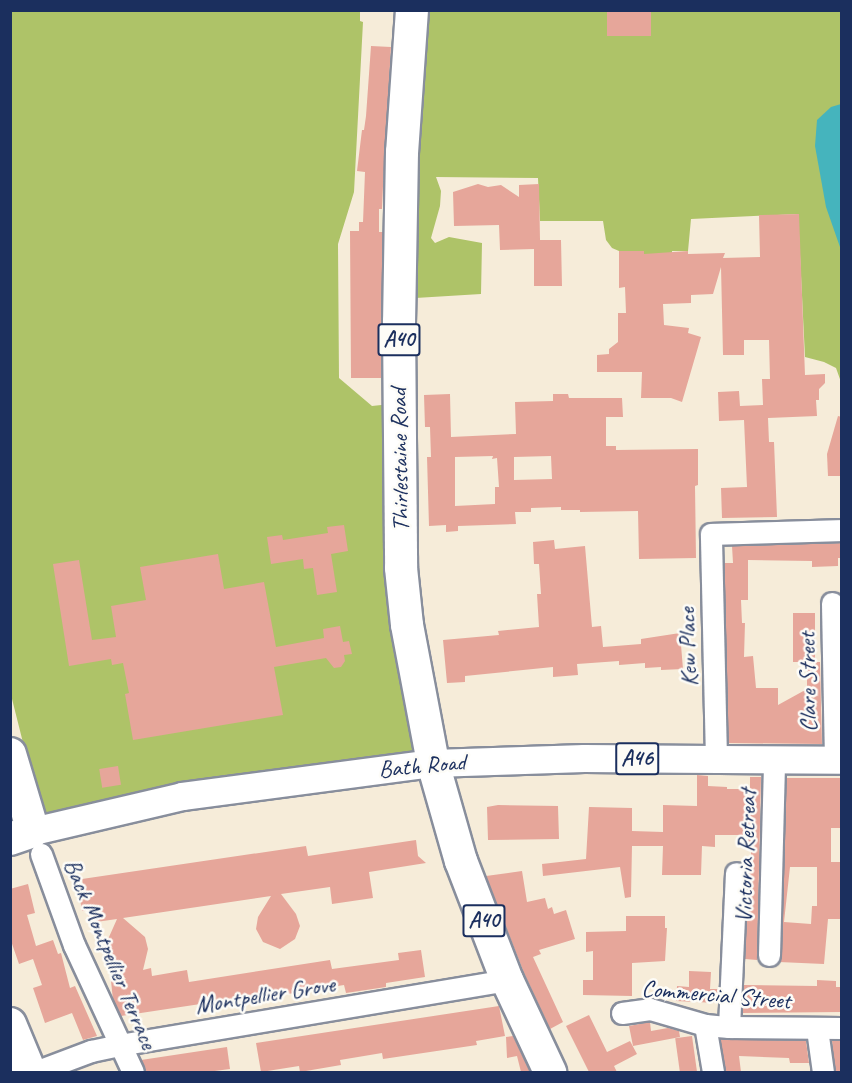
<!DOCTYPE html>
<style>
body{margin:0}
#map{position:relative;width:852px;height:1083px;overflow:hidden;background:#f6ecd9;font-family:Caveat,sans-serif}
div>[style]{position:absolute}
.green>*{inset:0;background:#aec368}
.water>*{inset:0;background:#45b4bd}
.building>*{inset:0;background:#e6a69a;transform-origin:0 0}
.roads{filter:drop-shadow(2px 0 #888e9c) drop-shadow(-2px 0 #888e9c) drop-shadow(0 2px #888e9c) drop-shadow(0 -2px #888e9c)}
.minor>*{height:21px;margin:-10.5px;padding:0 10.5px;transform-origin:10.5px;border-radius:10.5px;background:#fff}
.major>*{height:27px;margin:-13.5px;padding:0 13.5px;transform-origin:13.5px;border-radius:13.5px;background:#fff}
.highway>*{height:32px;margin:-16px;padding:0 16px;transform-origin:16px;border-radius:16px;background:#fff}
span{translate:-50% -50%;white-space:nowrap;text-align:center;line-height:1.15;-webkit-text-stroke:5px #fdfcf7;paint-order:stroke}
.shield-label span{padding:2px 4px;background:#fdfcf7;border:2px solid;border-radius:4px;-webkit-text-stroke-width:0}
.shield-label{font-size:22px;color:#1b2f5e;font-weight:700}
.street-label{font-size:24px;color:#1b2f5e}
.frame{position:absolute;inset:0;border:12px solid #1b2f5e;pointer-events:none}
</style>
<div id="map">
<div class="green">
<div style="clip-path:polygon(10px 11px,360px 11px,360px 21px,363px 22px,354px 192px,338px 244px,339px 378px,372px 406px,400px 403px,433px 763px,43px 822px,10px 691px)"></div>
<div style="clip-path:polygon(412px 11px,841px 11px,841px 382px,836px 368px,824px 362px,805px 357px,798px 214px,691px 219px,688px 251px,672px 251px,672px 254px,644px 254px,644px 251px,619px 251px,612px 248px,606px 240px,603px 221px,540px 221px,538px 178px,436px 177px,441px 191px,440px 206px,431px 238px,435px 243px,449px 237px,482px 243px,481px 294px,399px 299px)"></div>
</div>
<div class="water">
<div style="clip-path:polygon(841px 104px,842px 104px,841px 250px,826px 207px,815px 146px,817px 120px,831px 107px)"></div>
</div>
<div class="building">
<div style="left:607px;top:10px;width:44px;height:26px"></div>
<div style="clip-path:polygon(371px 46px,391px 47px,383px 186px,382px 209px,379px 209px,379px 232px,383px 232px,381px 378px,351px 378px,350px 231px,359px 231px,359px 222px,363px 222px,365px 172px,357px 171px,362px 130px,364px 130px,366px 116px)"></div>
<div style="clip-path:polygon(478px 184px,488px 187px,501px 185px,519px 197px,519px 185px,539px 184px,540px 240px,561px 240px,562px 286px,534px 286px,534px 249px,500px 250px,499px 225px,454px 226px,453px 192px)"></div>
<div style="clip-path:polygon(799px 214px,805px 375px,825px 374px,825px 383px,819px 389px,819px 400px,816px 400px,817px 416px,768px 418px,769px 442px,774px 442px,777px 517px,722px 518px,721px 488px,747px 487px,744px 420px,719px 421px,718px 392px,739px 391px,740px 406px,763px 405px,762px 379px,770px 379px,769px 340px,744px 340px,744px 355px,723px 355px,721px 267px,713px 294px,691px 295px,691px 303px,663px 304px,664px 325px,689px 328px,688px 333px,701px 337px,682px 402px,671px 398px,641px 398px,642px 372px,597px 372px,597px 355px,609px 354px,609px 349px,618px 342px,618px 313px,626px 313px,625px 287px,619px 288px,619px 251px,644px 251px,644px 254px,688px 251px,688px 254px,725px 253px,723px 258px,760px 257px,759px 215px)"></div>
<div style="clip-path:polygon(evenodd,450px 394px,451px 437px,516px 434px,515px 402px,553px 401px,553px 394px,568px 394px,569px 398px,622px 398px,623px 417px,606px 417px,606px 446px,616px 446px,616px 450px,698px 449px,698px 485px,695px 486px,696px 558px,639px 559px,638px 511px,580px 512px,580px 510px,561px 510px,561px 507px,531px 508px,531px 512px,515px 512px,516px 524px,458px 526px,458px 531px,446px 532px,446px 525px,429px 526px,427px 457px,431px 457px,430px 427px,425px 427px,424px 395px,450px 394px,493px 456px,492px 459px,497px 458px,499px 487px,495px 487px,495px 504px,455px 506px,455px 457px,493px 456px,450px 394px,551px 456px,552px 479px,514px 480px,514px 457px,551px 456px)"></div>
<div style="clip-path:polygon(838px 416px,842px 417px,842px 476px,828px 476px,827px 454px)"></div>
<div style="clip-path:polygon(344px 525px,348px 551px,331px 554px,337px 592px,317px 595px,313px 568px,304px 569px,303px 559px,271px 564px,267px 537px,282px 535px,283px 540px,328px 533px,327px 527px)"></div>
<div style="clip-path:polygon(554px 540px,555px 549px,585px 546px,592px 627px,601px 626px,603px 647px,641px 644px,641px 639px,680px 633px,683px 669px,661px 670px,661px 667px,645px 668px,645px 663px,619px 665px,619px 661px,577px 664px,578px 675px,553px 677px,553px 667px,465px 676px,465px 682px,447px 683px,443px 640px,499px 635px,498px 631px,539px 627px,537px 594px,541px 594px,539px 564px,534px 564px,533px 542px)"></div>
<div style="clip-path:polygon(842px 543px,842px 558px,838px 558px,838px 566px,812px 567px,812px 561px,748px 560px,748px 600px,741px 600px,742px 623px,745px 623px,744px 657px,753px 656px,756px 688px,778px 688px,778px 705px,807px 689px,807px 662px,820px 662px,822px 744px,728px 743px,724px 563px,733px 563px,732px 546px)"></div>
<div style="clip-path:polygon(218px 554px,224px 589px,264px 582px,276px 647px,324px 638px,323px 629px,340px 626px,343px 642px,349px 641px,352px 654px,344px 655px,345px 661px,341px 667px,334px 668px,326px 658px,274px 667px,283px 715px,133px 740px,125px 694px,129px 693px,123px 663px,112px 665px,111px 659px,69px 666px,53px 564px,79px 560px,92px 640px,116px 637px,111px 606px,146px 600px,140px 567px)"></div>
<div style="left:793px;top:613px;width:22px;height:49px"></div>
<div style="left:118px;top:766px;width:19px;height:19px;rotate:81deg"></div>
<div style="clip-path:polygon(697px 775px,708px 776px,708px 786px,727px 787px,727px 789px,750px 789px,750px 777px,761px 777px,757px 960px,745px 959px,748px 871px,751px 871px,751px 848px,748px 847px,748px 835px,715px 835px,715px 847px,702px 846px,701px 875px,662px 875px,663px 846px,632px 846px,631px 897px,625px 898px,620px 867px,543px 876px,542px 864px,586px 859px,589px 807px,632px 808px,632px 831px,663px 832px,663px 805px,697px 806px)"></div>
<div style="clip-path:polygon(evenodd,786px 778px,842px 778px,840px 828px,831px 828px,831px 862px,842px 862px,842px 919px,828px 919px,824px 964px,779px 962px,786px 778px,790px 867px,817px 867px,817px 906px,812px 906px,811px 924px,784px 922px,790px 867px)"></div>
<div style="clip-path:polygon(498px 805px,558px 806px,559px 839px,488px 840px,487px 807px)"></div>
<div style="clip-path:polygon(416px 840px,418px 856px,426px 863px,369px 872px,373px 898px,332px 904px,330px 887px,281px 894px,296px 914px,300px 926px,295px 939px,280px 949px,263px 942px,256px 929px,258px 917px,271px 896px,123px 918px,145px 937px,148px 949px,143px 970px,151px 968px,152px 976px,187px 970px,189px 982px,330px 960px,332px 969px,399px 960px,398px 953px,421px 950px,425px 977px,386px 983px,386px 987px,346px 993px,344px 985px,207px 1007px,207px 1003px,121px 1016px,113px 1000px,111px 981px,126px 979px,110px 961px,105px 946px,117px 919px,89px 923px,87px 910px,82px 911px,79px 893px,84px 892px,82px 879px,306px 846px,308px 856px)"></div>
<div style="clip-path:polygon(522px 871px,527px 902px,545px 898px,548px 909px,552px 907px,554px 914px,566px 910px,575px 939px,539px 950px,541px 954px,533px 957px,563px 1022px,550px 1029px,524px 973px,486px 876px)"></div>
<div style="clip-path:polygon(28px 884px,35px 913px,27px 915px,36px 946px,53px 940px,58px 954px,61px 953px,70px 988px,75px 986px,97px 1036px,83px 1040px,72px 1013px,45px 1023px,33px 988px,42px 985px,33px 959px,19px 964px,10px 938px,10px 889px)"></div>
<div style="clip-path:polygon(626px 916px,665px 916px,665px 928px,667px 928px,665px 961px,632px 963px,632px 996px,583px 995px,583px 980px,593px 980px,593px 951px,586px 952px,586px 932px,626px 931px)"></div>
<div style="clip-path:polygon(689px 971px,711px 972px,710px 989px,718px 989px,717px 1003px,676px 1001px,677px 986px,689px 987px)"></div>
<div style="clip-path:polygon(817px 980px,836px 981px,836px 987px,842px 987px,842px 1012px,742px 1013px,744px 985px,817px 986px)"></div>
<div style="clip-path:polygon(499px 1006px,505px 1036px,476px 1041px,477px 1045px,383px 1059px,382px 1053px,340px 1060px,341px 1065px,300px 1072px,299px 1066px,261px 1072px,256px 1043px)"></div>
<div style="clip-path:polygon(589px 1015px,607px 1052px,630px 1041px,637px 1054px,614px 1066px,617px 1072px,589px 1072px,566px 1026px)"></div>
<div style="clip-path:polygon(650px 1022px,651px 1031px,668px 1028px,679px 1031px,680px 1037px,633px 1046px,629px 1026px)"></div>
<div style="clip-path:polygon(513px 1036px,530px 1072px,521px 1072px,517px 1056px,507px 1058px,506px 1037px)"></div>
<div style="left:692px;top:1036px;width:36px;height:17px;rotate:82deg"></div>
<div style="clip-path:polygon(720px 1039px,806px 1041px,809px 1063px,790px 1063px,789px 1058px,739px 1056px,741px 1072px,725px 1072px)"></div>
<div style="clip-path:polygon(832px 1041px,842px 1041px,842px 1072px,835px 1072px)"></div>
<div style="clip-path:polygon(227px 1047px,230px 1069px,207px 1072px,146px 1072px,141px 1060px)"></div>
</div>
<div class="roads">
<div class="minor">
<div style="left:832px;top:603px;width:157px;rotate:88.9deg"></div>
<div style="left:716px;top:759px;width:225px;rotate:-91.3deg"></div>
<div style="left:711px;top:534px;width:131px;rotate:-1.7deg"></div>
<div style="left:41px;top:854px;width:97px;rotate:70.1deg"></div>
<div style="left:74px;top:945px;width:140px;rotate:65.1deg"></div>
<div style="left:769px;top:955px;width:195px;rotate:-88.5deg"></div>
<div style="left:622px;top:1013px;width:28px;rotate:-8deg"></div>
<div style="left:650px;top:1009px;width:57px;rotate:16.2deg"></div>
<div style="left:705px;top:1025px;width:24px;rotate:5deg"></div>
<div style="left:729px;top:1027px;width:113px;rotate:0.5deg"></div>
<div style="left:705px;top:1025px;width:48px;rotate:80.3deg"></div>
<div style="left:729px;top:1027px;width:154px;rotate:-87.4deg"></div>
<div style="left:817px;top:1029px;width:43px;rotate:82.1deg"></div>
<div style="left:35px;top:1072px;width:60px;rotate:-20.6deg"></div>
<div style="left:91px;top:1051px;width:29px;rotate:-12deg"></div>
<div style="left:119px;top:1045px;width:393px;rotate:-9.5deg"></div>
</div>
<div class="major">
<div style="left:33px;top:831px;width:153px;rotate:-13.2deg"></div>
<div style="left:182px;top:796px;width:253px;rotate:-7.5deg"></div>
<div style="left:433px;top:763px;width:151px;rotate:-1.9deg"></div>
<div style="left:584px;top:758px;width:258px;rotate:0.4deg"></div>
</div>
<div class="highway">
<div style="left:412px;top:10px;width:142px;rotate:94deg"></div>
<div style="left:402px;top:152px;width:170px;rotate:91deg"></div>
<div style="left:399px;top:322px;width:246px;rotate:89.5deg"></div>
<div style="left:401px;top:568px;width:57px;rotate:84deg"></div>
<div style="left:407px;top:625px;width:140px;rotate:79.3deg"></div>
<div style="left:433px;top:763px;width:102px;rotate:74.1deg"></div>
<div style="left:461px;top:861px;width:128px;rotate:68.9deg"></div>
<div style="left:507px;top:980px;width:102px;rotate:64.9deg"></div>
<div style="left:10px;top:754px;width:80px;rotate:73.4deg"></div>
<div style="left:33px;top:831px;width:24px;rotate:161deg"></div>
<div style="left:10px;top:1024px;width:52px;rotate:67.4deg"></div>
</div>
</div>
<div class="shield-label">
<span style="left:399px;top:340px">A40</span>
<span style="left:637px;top:759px">A46</span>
<span style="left:484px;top:921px">A40</span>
</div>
<div class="street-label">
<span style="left:400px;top:460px;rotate:-91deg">Thirlestaine Road</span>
<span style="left:688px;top:647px;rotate:-92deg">Kew Place</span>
<span style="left:808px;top:682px;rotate:-91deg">Clare Street</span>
<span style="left:422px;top:766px;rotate:-5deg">Bath Road</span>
<span style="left:746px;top:856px;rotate:-88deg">Victoria Retreat</span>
<span style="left:110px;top:954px;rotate:67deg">Back Montpellier Terrace</span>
<span style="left:265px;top:995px;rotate:-9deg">Montpellier Grove</span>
<span style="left:716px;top:995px;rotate:5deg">Commercial Street</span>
</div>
<div class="frame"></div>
</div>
